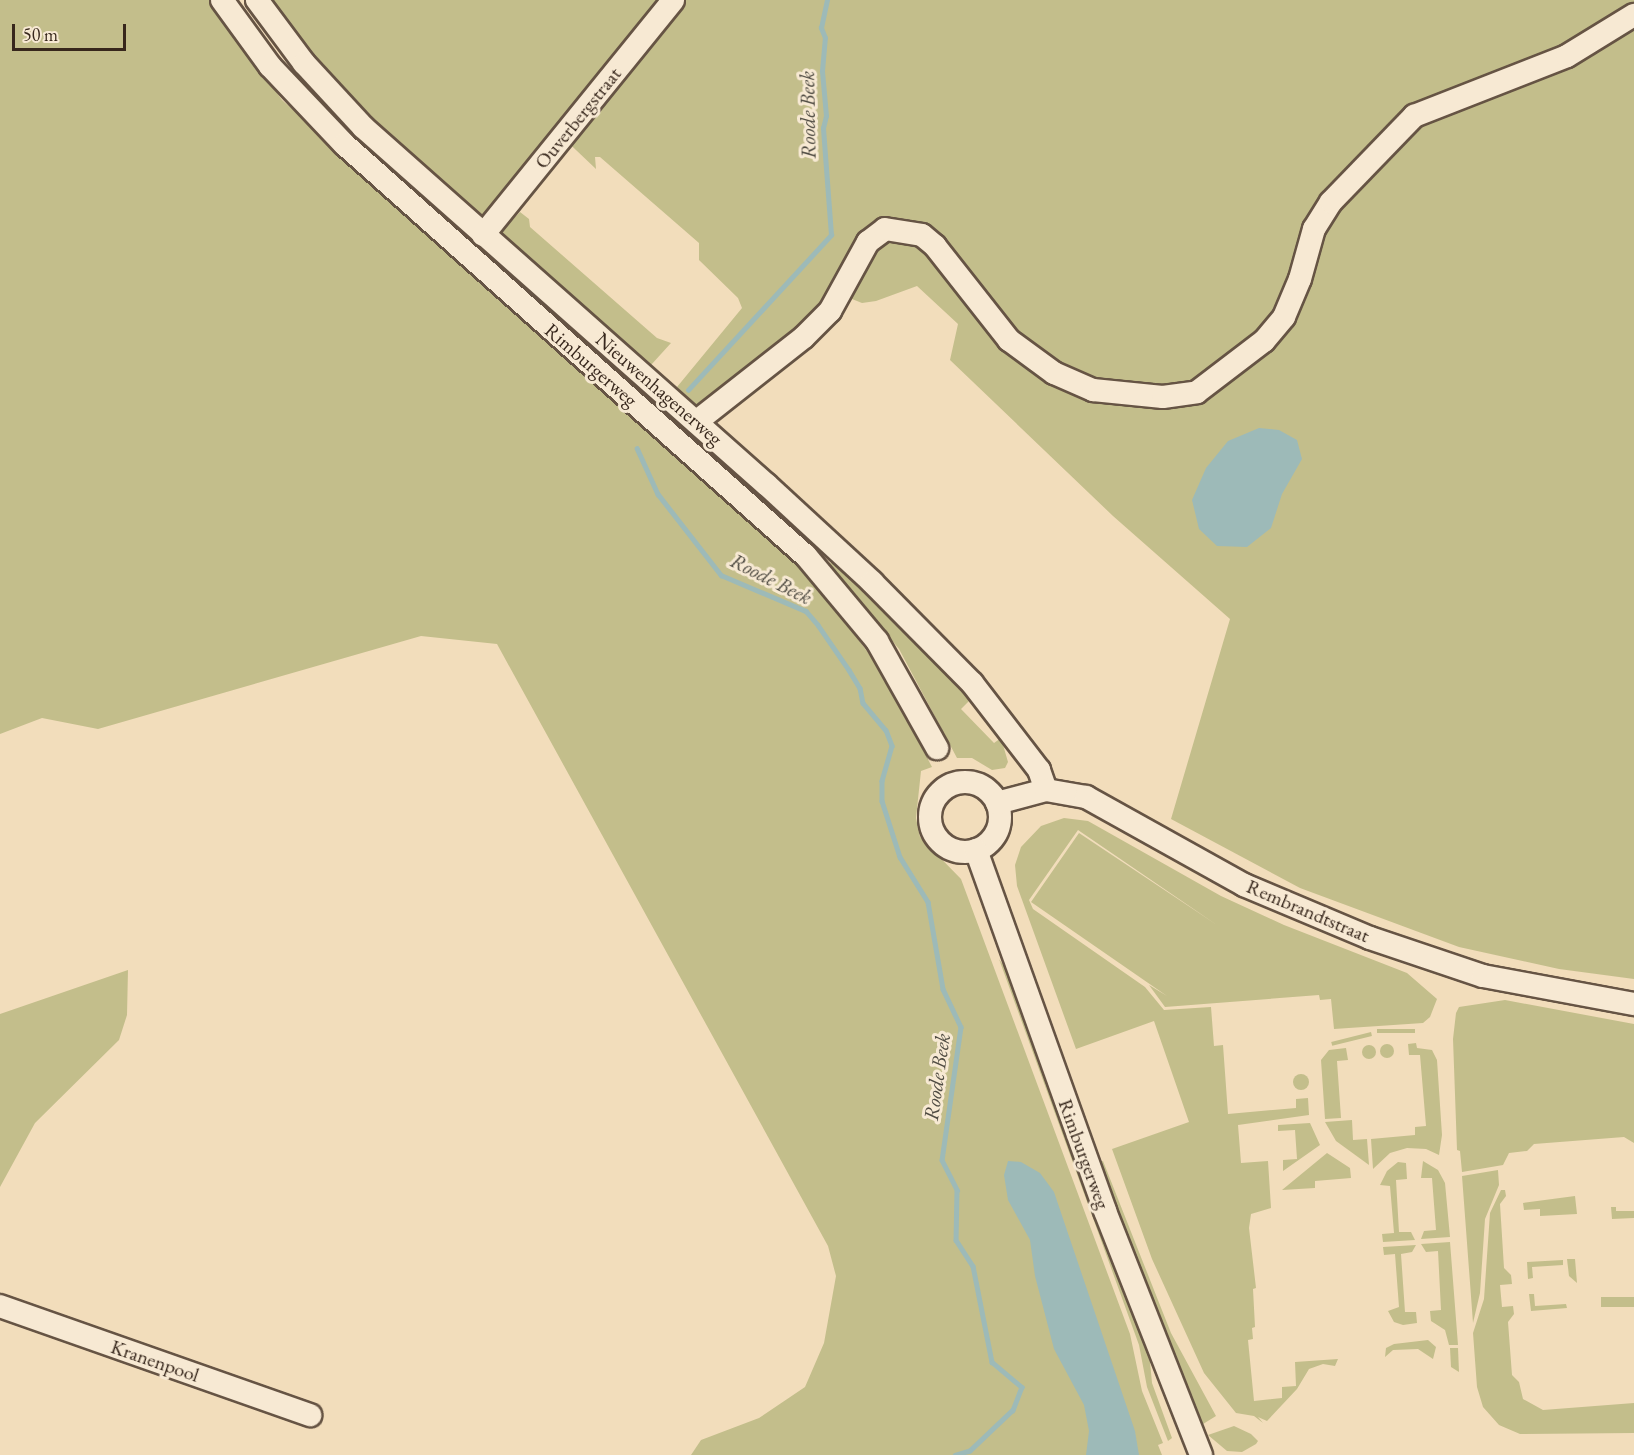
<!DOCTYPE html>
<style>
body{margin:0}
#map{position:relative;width:1634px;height:1455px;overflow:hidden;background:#f2ddbb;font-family:"EB Garamond",serif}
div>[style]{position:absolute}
.green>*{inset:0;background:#c3be8b;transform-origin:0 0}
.round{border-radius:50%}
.water>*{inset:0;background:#9dbab8}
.stream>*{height:4.5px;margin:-2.25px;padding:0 2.25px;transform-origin:2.25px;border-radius:2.25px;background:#9dbab8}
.roads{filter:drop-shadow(2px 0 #665444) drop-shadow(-2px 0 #665444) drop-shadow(0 2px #665444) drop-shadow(0 -2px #665444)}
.minor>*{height:22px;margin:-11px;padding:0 11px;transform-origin:11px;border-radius:11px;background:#f7e9d3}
.minor>.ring{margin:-11px;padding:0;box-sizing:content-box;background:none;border:22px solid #f7e9d3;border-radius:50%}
span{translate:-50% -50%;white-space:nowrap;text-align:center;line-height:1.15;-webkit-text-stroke:6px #f7e9d3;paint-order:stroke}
.street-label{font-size:20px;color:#37271c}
.water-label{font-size:21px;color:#504c43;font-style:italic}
.scale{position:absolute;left:12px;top:24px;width:114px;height:27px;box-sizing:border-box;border:3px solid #37271c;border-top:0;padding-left:8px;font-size:18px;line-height:21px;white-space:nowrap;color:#37271c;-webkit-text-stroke:4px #f7e9d3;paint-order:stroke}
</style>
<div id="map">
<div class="green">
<div style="clip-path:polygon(0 0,209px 0,282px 100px,816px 582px,883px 673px,932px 767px,921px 771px,916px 818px,920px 837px,961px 879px,1130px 1334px,1142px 1391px,1163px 1443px,1158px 1445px,1162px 1455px,691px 1455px,701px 1440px,759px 1418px,805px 1387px,824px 1343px,836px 1276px,828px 1246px,497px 644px,421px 636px,98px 729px,42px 718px,0 734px)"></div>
<div style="clip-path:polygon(266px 0,1634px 0,1634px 979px,1559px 969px,1459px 947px,1300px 888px,1171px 819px,1230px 619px,1113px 516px,950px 360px,958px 324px,917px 286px,876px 301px,862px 303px,842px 295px,702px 410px,677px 387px,742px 308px,738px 298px,699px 260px,699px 243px,600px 157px,595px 157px,596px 169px,556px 131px,484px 224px,334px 84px)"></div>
<div style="clip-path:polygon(520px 212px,529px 219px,530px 227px,657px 338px,671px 343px,651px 365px,500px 233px)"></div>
<div style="clip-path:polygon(827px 562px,842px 566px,972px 698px,961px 709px,994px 743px,1001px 738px,1008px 762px,1005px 768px,992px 770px,972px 758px,957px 758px,899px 649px)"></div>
<div style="clip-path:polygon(1064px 818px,1088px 821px,1221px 896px,1284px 925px,1407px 973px,1437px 999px,1430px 1017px,1423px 1023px,1334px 1029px,1331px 999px,1320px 1000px,1319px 995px,1165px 1007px,1149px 985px,1167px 996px,1031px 902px,1079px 833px,1217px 925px,1078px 830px,1029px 900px,1033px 909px,1145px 987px,1164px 1010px,1211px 1007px,1214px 1046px,1223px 1045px,1228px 1114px,1296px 1108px,1296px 1099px,1308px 1098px,1309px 1115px,1238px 1125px,1241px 1163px,1268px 1161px,1271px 1208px,1251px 1214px,1249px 1228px,1256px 1288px,1253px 1289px,1255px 1327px,1252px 1328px,1253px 1339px,1248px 1340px,1254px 1401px,1282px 1398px,1282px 1387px,1296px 1386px,1295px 1362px,1338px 1359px,1335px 1366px,1323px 1364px,1309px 1369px,1297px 1389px,1267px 1421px,1258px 1417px,1263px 1423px,1254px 1416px,1236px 1413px,1204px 1373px,1152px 1259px,1112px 1149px,1189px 1122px,1154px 1021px,1076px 1049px,1017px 886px,1015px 865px,1021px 847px,1041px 826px)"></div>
<div style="clip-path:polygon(999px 959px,1010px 975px,1149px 1351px,1152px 1383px,1172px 1438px,1168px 1441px,1147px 1387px,1139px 1345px)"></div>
<div style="clip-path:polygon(128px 970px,127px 1015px,119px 1040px,35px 1123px,0 1187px,0 1014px)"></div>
<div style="clip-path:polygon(1505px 1000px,1634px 1024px,1634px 1143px,1624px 1137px,1534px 1144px,1527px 1151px,1509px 1153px,1503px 1165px,1462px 1172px,1460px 1151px,1457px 1150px,1453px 1039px,1456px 1013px,1459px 1007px)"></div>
<div style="left:1415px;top:1029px;width:4px;height:38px;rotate:90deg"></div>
<div style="left:1371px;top:1032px;width:4px;height:41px;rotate:76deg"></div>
<div style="clip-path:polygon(1416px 1043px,1417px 1048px,1432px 1050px,1437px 1060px,1442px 1135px,1439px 1155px,1426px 1149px,1407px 1148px,1390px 1153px,1373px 1169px,1371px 1139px,1415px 1135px,1415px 1127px,1426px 1126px,1420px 1055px,1409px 1055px,1408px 1044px)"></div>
<div class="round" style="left:1380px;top:1044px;width:14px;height:14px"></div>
<div class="round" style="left:1362px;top:1045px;width:14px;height:14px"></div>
<div style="clip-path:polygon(1346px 1048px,1348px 1060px,1337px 1061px,1341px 1118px,1325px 1119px,1321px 1060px,1329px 1050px)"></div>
<div class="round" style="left:1293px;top:1074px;width:16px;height:16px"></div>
<div style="clip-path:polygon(1352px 1120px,1353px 1140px,1367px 1139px,1369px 1165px,1336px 1141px,1325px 1122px)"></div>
<div style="clip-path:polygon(1310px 1123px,1320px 1145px,1283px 1171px,1283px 1160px,1297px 1159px,1295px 1130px,1278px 1131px,1278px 1125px)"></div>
<div style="clip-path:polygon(1327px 1153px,1350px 1168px,1351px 1178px,1315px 1181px,1315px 1188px,1282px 1190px)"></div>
<div style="clip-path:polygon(1103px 1161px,1171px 1333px,1216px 1416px,1203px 1424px,1096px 1163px)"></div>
<div style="clip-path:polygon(1423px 1161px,1438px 1170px,1445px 1183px,1450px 1237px,1421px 1239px,1424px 1231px,1436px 1230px,1432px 1178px,1421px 1178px)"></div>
<div style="clip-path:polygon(1398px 1162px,1406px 1163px,1407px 1179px,1396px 1180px,1399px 1232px,1411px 1232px,1415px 1240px,1383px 1242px,1382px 1234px,1394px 1233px,1390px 1186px,1380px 1185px,1387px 1171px)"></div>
<div style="clip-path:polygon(1498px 1170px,1499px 1185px,1485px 1219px,1480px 1293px,1473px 1323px,1462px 1176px)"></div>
<div style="clip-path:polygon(1501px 1190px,1505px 1190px,1506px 1196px,1500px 1204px,1504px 1268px,1511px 1275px,1512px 1284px,1500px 1285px,1502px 1307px,1513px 1306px,1514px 1314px,1508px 1322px,1512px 1375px,1519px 1382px,1523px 1399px,1543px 1410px,1634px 1403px,1634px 1433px,1520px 1434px,1499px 1425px,1483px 1407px,1477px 1387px,1473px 1333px,1484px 1299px,1490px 1213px)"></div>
<div style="clip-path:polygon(1575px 1196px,1577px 1214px,1540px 1216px,1540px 1209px,1524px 1210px,1523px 1203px)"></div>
<div style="clip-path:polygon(1611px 1207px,1616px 1207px,1616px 1211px,1634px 1211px,1634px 1218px,1612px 1219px)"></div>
<div style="clip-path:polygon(1450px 1242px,1458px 1345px,1449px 1345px,1445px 1330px,1431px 1321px,1430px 1311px,1441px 1310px,1438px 1251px,1426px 1252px,1421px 1244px)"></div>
<div style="clip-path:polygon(1416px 1245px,1412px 1252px,1401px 1254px,1405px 1312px,1416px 1312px,1417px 1323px,1403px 1325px,1394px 1322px,1388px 1311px,1399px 1307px,1395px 1254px,1384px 1255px,1383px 1247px)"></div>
<div style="clip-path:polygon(1567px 1259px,1575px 1259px,1577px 1283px,1569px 1276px)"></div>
<div style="clip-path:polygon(1563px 1260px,1563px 1265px,1532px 1267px,1533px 1278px,1528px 1279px,1527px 1262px)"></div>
<div style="clip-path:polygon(1529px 1294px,1534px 1294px,1535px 1306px,1566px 1304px,1567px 1308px,1531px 1311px)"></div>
<div style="left:1634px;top:1297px;width:10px;height:33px;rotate:90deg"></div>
<div style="clip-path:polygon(1428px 1340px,1436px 1347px,1433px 1359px,1418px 1349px,1393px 1350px,1385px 1357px,1386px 1348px,1394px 1344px)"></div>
<div style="clip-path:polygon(1450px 1348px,1458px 1348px,1459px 1372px,1451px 1367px)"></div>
<div style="clip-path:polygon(1234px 1426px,1251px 1434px,1258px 1441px,1256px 1444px,1242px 1452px,1227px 1451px,1208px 1435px)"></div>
</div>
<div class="water">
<div style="clip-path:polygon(1259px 428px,1279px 430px,1297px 440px,1302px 459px,1282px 494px,1271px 528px,1247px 547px,1217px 546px,1199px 529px,1192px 500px,1206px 468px,1228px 441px)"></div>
<div style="clip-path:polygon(1008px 1161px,1021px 1162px,1040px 1173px,1054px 1192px,1135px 1431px,1139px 1455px,1086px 1455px,1089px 1431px,1084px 1405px,1054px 1349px,1035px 1276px,1030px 1240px,1008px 1200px,1004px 1175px)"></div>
</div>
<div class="stream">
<div style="left:688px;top:390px;width:211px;rotate:-47.3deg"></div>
<div style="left:831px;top:235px;width:107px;rotate:-94.3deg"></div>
<div style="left:823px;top:128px;width:12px;rotate:-76deg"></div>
<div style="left:826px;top:116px;width:45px;rotate:-95.1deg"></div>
<div style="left:822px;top:71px;width:33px;rotate:-85deg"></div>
<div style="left:825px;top:38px;width:11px;rotate:-112deg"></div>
<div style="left:821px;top:28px;width:29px;rotate:-78deg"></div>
<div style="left:637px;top:448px;width:51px;rotate:65.5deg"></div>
<div style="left:658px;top:494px;width:103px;rotate:52.1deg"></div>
<div style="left:721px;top:575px;width:92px;rotate:23deg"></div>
<div style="left:806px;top:611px;width:18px;rotate:49deg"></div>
<div style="left:818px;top:625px;width:55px;rotate:55.4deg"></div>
<div style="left:849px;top:670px;width:21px;rotate:59deg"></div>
<div style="left:860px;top:688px;width:15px;rotate:79deg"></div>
<div style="left:863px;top:703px;width:35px;rotate:50deg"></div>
<div style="left:886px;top:730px;width:17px;rotate:69deg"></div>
<div style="left:892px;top:746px;width:36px;rotate:106deg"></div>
<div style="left:882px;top:781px;width:20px;rotate:90deg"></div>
<div style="left:882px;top:801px;width:59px;rotate:72.2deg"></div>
<div style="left:900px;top:857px;width:53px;rotate:58.1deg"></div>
<div style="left:928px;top:902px;width:88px;rotate:80.2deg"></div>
<div style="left:943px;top:989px;width:42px;rotate:64.7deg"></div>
<div style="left:961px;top:1027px;width:134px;rotate:98.1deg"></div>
<div style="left:942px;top:1160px;width:34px;rotate:63deg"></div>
<div style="left:957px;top:1190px;width:50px;rotate:91.1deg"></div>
<div style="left:956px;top:1240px;width:31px;rotate:57deg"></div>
<div style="left:973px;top:1266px;width:98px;rotate:78.8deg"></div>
<div style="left:992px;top:1362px;width:39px;rotate:40deg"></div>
<div style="left:1022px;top:1387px;width:25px;rotate:111deg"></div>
<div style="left:1013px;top:1410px;width:59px;rotate:136.4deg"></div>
<div style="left:970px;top:1451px;width:15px;rotate:164deg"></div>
</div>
<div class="roads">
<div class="minor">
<div style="left:222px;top:0;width:82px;rotate:54deg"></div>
<div style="left:270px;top:66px;width:108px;rotate:46.5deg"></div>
<div style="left:344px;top:144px;width:619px;rotate:41.73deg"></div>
<div style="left:806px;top:556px;width:111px;rotate:50.1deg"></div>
<div style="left:877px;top:641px;width:123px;rotate:60.7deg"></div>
<div style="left:257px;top:0;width:79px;rotate:53.3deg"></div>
<div style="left:304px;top:63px;width:87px;rotate:47.3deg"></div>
<div style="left:363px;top:127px;width:540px;rotate:41.55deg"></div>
<div style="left:767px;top:485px;width:143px;rotate:42.7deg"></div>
<div style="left:872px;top:582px;width:142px;rotate:45.3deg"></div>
<div style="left:972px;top:683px;width:110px;rotate:52.4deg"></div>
<div style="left:1039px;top:770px;width:21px;rotate:71deg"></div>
<div style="left:483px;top:235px;width:302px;rotate:-51deg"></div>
<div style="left:696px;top:422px;width:137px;rotate:-38.2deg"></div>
<div style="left:804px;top:337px;width:37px;rotate:-45deg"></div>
<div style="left:830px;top:311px;width:79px;rotate:-61.2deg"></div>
<div style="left:868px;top:242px;width:21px;rotate:-37deg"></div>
<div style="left:885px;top:229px;width:37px;rotate:9deg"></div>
<div style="left:922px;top:235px;width:17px;rotate:40deg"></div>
<div style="left:935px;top:246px;width:120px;rotate:51.8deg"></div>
<div style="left:1009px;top:340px;width:56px;rotate:36.3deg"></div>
<div style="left:1054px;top:373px;width:43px;rotate:23.6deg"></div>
<div style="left:1093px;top:390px;width:70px;rotate:5.7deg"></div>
<div style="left:1163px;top:397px;width:34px;rotate:-8deg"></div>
<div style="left:1197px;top:392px;width:84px;rotate:-37.3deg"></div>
<div style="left:1264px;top:341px;width:31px;rotate:-50deg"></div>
<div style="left:1284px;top:317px;width:41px;rotate:-67.2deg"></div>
<div style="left:1300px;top:279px;width:52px;rotate:-74.4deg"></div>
<div style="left:1314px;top:229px;width:32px;rotate:-58deg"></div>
<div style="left:1331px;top:202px;width:120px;rotate:-46deg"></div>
<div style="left:1414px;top:116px;width:164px;rotate:-21.4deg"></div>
<div style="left:1567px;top:56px;width:79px;rotate:-31.5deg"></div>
<div class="ring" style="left:930px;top:782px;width:48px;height:48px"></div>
<div style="left:997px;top:803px;width:51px;rotate:-14.9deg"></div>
<div style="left:1046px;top:790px;width:41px;rotate:9.9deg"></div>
<div style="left:1086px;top:797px;width:181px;rotate:29.1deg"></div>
<div style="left:1244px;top:885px;width:137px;rotate:22.8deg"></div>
<div style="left:1370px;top:938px;width:119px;rotate:18.6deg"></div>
<div style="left:1483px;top:976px;width:154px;rotate:10.5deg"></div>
<div style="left:976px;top:850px;width:383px;rotate:70.3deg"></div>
<div style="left:1105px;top:1211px;width:262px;rotate:68.5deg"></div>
<div style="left:0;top:1306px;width:329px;rotate:19.4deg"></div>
</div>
</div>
<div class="street-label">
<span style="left:578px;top:118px;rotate:-51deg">Ouverbergstraat</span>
<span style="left:591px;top:365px;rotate:41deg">Rimburgerweg</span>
<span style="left:659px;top:389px;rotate:41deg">Nieuwenhagenerweg</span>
<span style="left:1308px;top:911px;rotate:23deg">Rembrandtstraat</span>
<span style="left:1084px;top:1154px;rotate:70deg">Rimburgerweg</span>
<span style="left:155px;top:1361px;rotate:19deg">Kranenpool</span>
</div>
<div class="water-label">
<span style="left:808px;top:115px;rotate:-91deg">Roode Beek</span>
<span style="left:771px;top:579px;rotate:27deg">Roode Beek</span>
<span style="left:937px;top:1077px;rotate:-82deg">Roode Beek</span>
</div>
<div class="scale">50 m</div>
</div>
